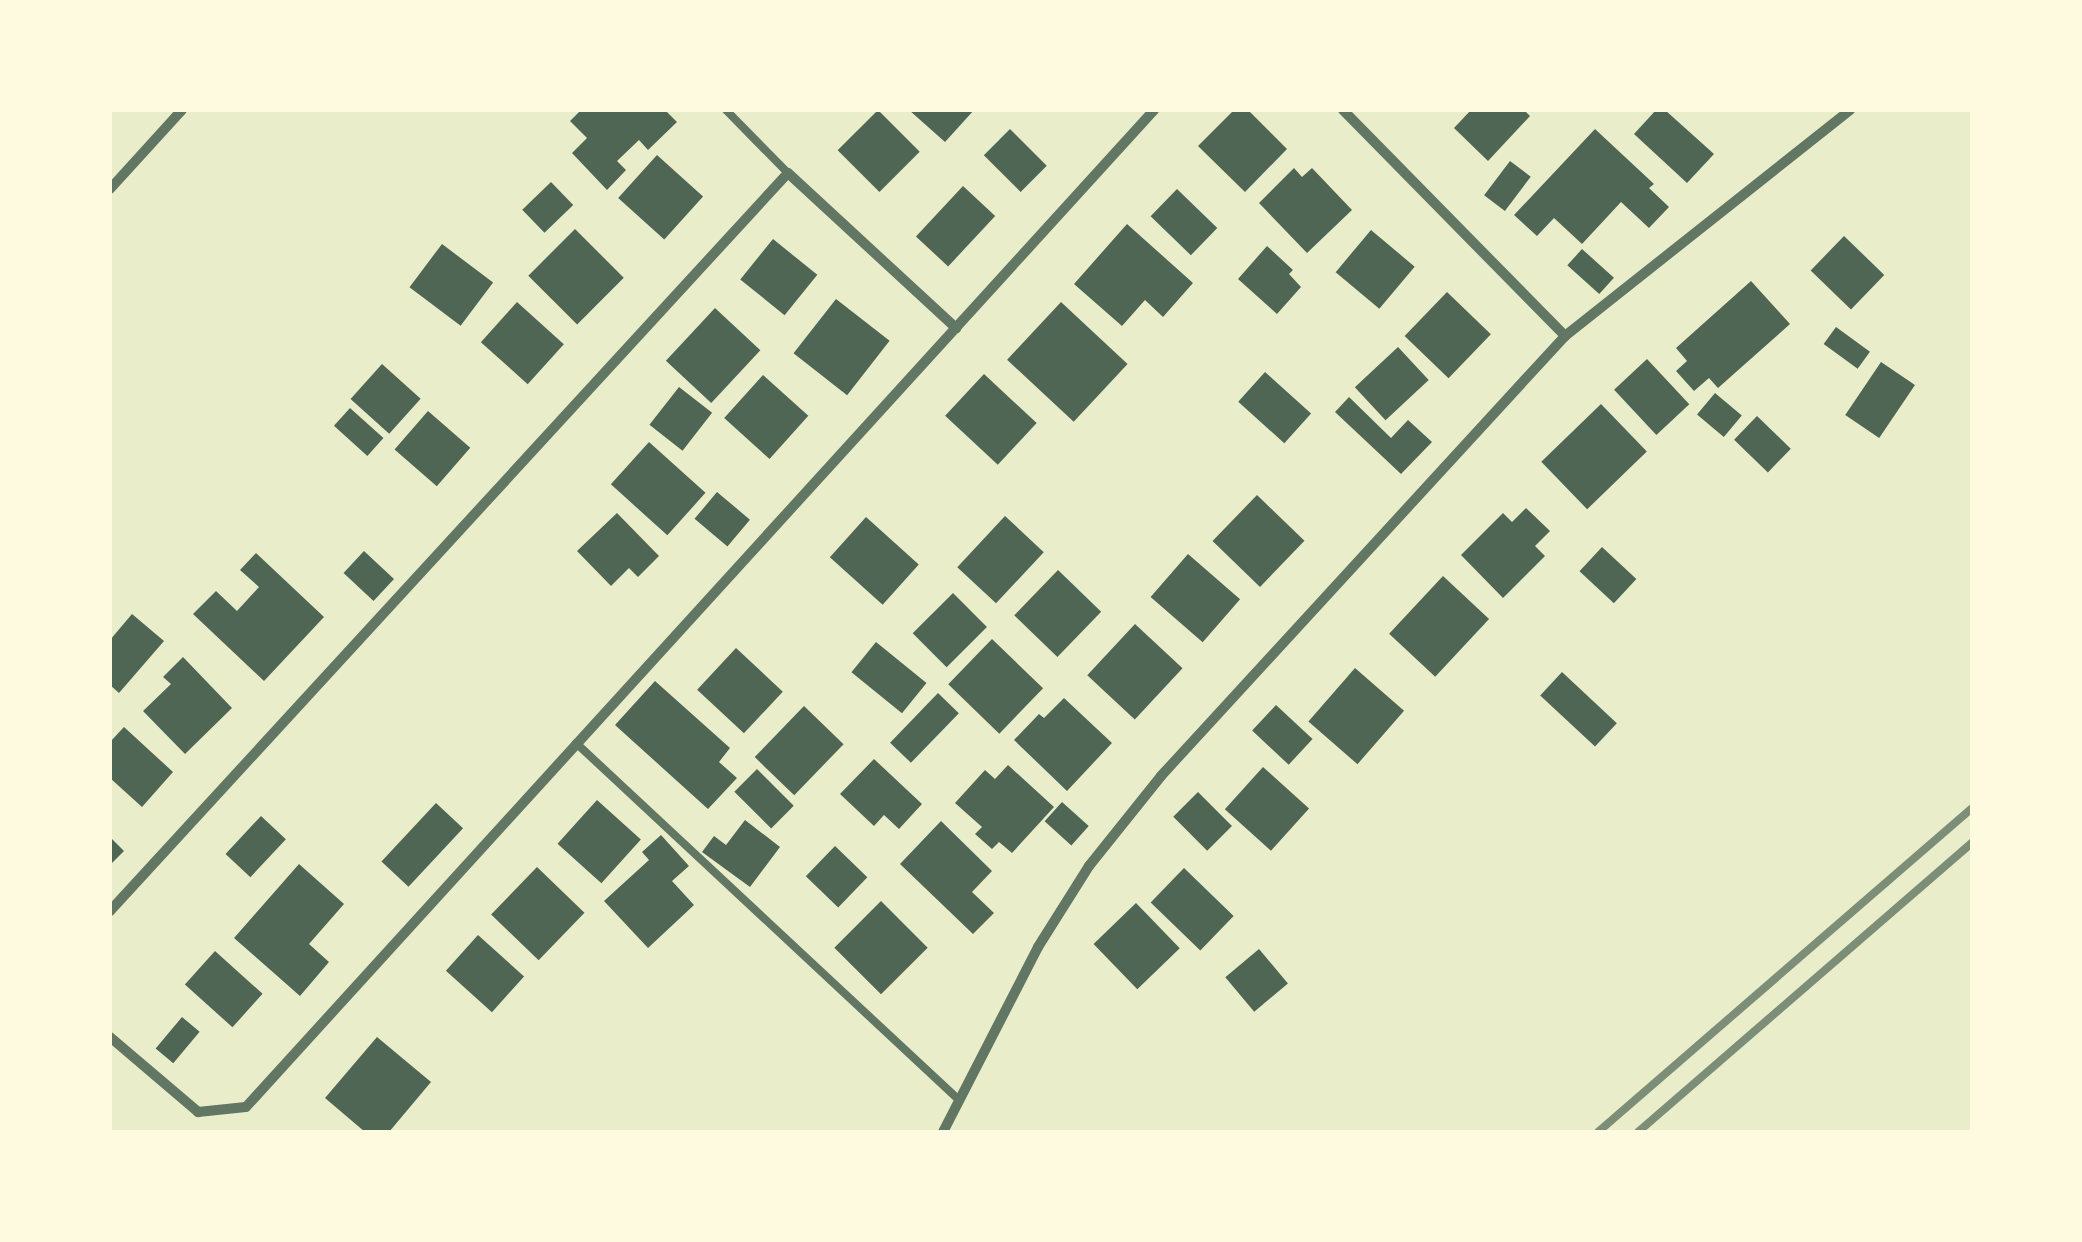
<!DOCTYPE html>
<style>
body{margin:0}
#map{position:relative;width:2082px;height:1242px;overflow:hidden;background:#e9edc9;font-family:"Source Sans 3",sans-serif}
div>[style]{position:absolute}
.building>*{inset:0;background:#4f6655;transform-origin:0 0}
.service>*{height:8px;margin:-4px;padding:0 4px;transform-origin:4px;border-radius:4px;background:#617663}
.minor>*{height:10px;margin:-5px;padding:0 5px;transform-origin:5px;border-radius:5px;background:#617663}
.rail>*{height:8px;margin:-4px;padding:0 4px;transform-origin:4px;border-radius:4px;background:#7c8e77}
span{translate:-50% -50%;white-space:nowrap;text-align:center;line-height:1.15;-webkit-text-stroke:8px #fefae0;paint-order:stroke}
.frame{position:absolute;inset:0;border:112px solid #fefae0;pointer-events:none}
</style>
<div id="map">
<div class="building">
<div style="clip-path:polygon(581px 110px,665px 110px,677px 122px,648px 150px,639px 140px,617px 161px,626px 170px,607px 190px,572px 153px,587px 138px,570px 121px)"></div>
<div style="left:878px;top:110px;width:59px;height:57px;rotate:45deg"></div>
<div style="clip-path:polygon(909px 110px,974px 110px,945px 142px)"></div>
<div style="clip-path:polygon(1234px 110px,1248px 110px,1287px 149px,1245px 192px,1198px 146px)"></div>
<div style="clip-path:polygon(1471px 110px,1524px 110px,1530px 116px,1488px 161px,1454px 128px)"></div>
<div style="clip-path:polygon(1656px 110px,1665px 110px,1714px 154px,1687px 183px,1634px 134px)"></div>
<div style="left:1010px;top:129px;width:52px;height:37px;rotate:45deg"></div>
<div style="clip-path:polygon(1595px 129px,1654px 184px,1649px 188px,1669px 207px,1649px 228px,1621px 202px,1582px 244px,1554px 218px,1537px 236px,1514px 215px)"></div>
<div style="left:657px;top:155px;width:62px;height:58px;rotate:42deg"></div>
<div style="left:1510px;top:161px;width:26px;height:43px;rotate:37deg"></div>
<div style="clip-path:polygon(1294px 168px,1302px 177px,1312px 168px,1352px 210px,1307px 253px,1259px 203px)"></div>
<div style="left:551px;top:182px;width:32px;height:40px;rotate:46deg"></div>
<div style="left:963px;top:186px;width:44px;height:69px;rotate:43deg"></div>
<div style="left:1177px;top:189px;width:56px;height:38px;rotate:44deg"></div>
<div style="clip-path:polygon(1127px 224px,1193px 283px,1163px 317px,1145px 300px,1122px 326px,1074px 284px)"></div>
<div style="left:575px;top:229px;width:69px;height:66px;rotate:45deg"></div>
<div style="left:1371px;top:230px;width:57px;height:55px;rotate:40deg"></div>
<div style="left:1844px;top:236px;width:56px;height:48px;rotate:44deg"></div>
<div style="left:773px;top:239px;width:57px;height:52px;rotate:39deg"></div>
<div style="left:442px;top:244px;width:64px;height:54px;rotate:37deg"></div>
<div style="clip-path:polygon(1267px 246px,1293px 270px,1289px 274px,1301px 287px,1277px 314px,1238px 279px)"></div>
<div style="left:1582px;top:249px;width:43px;height:22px;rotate:42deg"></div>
<div style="clip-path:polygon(1751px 281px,1790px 324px,1718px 388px,1709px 378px,1694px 391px,1676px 371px,1687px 361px,1676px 348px)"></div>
<div style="left:1447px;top:292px;width:61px;height:61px;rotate:44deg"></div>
<div style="left:836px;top:299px;width:68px;height:69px;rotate:38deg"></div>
<div style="left:517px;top:302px;width:63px;height:54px;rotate:42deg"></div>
<div style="left:1061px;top:302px;width:91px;height:79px;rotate:43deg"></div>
<div style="left:715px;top:308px;width:62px;height:72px;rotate:43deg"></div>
<div style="left:1836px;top:327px;width:42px;height:21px;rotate:36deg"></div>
<div style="left:1398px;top:347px;width:45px;height:59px;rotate:47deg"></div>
<div style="left:1647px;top:359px;width:62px;height:45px;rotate:47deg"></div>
<div style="left:1881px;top:362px;width:41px;height:64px;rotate:34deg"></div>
<div style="left:382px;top:364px;width:52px;height:47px;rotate:42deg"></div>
<div style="left:1265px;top:372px;width:62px;height:40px;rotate:42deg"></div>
<div style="left:984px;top:374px;width:72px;height:57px;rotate:43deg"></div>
<div style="left:763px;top:375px;width:61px;height:58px;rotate:42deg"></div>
<div style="left:679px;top:387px;width:42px;height:48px;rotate:38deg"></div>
<div style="left:1715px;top:393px;width:35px;height:28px;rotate:40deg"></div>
<div style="clip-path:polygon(1349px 397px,1391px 438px,1408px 420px,1432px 442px,1401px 474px,1335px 412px)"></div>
<div style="left:1601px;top:404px;width:66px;height:83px;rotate:46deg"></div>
<div style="left:350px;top:408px;width:45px;height:24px;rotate:42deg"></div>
<div style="left:428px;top:411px;width:56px;height:51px;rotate:41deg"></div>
<div style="left:1757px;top:416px;width:47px;height:33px;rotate:44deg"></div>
<div style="left:649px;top:442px;width:76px;height:57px;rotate:42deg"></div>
<div style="left:717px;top:492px;width:43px;height:35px;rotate:40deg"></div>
<div style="left:1257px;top:495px;width:66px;height:64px;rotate:44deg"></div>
<div style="clip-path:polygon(1526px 508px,1550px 531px,1535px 546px,1545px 556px,1503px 598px,1461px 555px,1503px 513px,1512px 522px)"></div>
<div style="clip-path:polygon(617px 513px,659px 556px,638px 577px,629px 568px,611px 586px,577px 551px)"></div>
<div style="left:1005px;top:516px;width:53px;height:70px;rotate:43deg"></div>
<div style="left:866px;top:517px;width:71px;height:54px;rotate:42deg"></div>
<div style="left:1602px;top:547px;width:47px;height:33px;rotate:43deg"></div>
<div style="left:364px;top:551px;width:41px;height:30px;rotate:43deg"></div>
<div style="clip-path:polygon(256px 553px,324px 617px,264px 681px,193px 614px,216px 591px,237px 611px,259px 587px,240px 570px)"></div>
<div style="left:1188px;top:554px;width:69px;height:57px;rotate:41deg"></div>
<div style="left:1058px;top:570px;width:60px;height:63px;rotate:44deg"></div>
<div style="left:1443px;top:576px;width:63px;height:79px;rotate:43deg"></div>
<div style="left:953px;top:593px;width:48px;height:57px;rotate:45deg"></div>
<div style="clip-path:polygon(132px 614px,164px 641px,119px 693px,110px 685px,110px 640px)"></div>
<div style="left:1135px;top:624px;width:65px;height:70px;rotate:43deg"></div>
<div style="left:992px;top:639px;width:71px;height:63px;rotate:44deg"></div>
<div style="left:876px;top:642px;width:65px;height:39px;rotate:39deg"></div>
<div style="left:736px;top:648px;width:64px;height:57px;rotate:43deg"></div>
<div style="clip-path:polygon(183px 657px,232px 708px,185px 754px,143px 711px,171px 684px,163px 677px)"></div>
<div style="left:1355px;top:668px;width:65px;height:71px;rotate:41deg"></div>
<div style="left:1562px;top:672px;width:75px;height:32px;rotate:43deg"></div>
<div style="clip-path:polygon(655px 681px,730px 748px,719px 762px,737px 778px,708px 809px,615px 725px)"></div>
<div style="left:938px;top:693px;width:29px;height:69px;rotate:44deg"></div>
<div style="clip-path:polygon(1064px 698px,1112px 743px,1067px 791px,1014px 740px,1039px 714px,1044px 718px)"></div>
<div style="left:1276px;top:705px;width:50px;height:35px;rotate:43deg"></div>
<div style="left:804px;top:706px;width:55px;height:71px;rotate:44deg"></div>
<div style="clip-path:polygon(124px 727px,173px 772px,142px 807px,110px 778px,110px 742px)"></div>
<div style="clip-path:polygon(874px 759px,922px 804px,899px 829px,884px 815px,874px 826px,840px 794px)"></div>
<div style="clip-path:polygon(1008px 765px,1054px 807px,1012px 853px,999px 842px,992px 849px,975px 834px,982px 827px,955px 803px,985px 770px,995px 779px)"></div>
<div style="left:1263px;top:767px;width:62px;height:57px;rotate:42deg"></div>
<div style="left:757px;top:769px;width:52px;height:32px;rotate:45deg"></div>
<div style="left:1198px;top:792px;width:48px;height:35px;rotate:45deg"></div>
<div style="left:597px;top:800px;width:59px;height:59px;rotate:42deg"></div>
<div style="left:1062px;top:802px;width:36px;height:26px;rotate:42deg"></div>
<div style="left:436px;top:803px;width:37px;height:80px;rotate:43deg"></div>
<div style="left:261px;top:816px;width:34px;height:52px;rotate:43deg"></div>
<div style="clip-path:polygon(745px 820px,780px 847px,750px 887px,702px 852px,714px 836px,726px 845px)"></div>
<div style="clip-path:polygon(941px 821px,992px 871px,972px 892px,994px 913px,973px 934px,900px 864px)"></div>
<div style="clip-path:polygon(661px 835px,689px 866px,672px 881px,694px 905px,648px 948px,604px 901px,649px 860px,642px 852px)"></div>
<div style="clip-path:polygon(110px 837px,124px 851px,110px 865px)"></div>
<div style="left:835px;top:846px;width:45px;height:42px;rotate:44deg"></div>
<div style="clip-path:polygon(299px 864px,344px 904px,309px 944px,329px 962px,300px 996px,234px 938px)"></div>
<div style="left:537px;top:867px;width:66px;height:66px;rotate:44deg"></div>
<div style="left:1184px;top:868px;width:69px;height:48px;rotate:44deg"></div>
<div style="left:881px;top:901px;width:66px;height:66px;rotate:45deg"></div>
<div style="left:1136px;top:903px;width:63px;height:59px;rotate:46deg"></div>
<div style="left:478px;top:935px;width:62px;height:48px;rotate:42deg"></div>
<div style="left:1259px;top:949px;width:45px;height:44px;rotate:50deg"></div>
<div style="left:215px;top:951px;width:64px;height:45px;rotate:42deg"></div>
<div style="left:182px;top:1017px;width:23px;height:41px;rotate:40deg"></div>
<div style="clip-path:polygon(377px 1037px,431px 1082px,389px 1132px,365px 1132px,325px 1098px)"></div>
</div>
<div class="service">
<div style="left:726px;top:110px;width:88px;rotate:45.5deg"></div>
<div style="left:576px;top:743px;width:524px;rotate:42.99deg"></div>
</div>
<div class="minor">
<div style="left:1343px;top:110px;width:317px;rotate:45.5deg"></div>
<div style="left:110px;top:189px;width:107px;rotate:-47.7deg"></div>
<div style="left:110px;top:911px;width:1002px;rotate:-47.43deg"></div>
<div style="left:788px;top:173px;width:229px;rotate:42.7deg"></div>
<div style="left:110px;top:1037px;width:116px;rotate:40.4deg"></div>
<div style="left:198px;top:1112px;width:48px;rotate:-5.9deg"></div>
<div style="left:246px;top:1107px;width:1349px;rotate:-47.67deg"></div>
<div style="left:943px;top:1132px;width:208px;rotate:-62.8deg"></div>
<div style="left:1038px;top:947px;width:96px;rotate:-57.8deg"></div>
<div style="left:1089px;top:866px;width:115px;rotate:-51.3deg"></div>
<div style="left:1161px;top:776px;width:597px;rotate:-47.44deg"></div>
<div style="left:1565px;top:336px;width:364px;rotate:-38.4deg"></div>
</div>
<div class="rail">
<div style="left:1598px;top:1132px;width:495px;rotate:-40.9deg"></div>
<div style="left:1638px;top:1132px;width:442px;rotate:-40.9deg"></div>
</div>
<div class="frame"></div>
</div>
